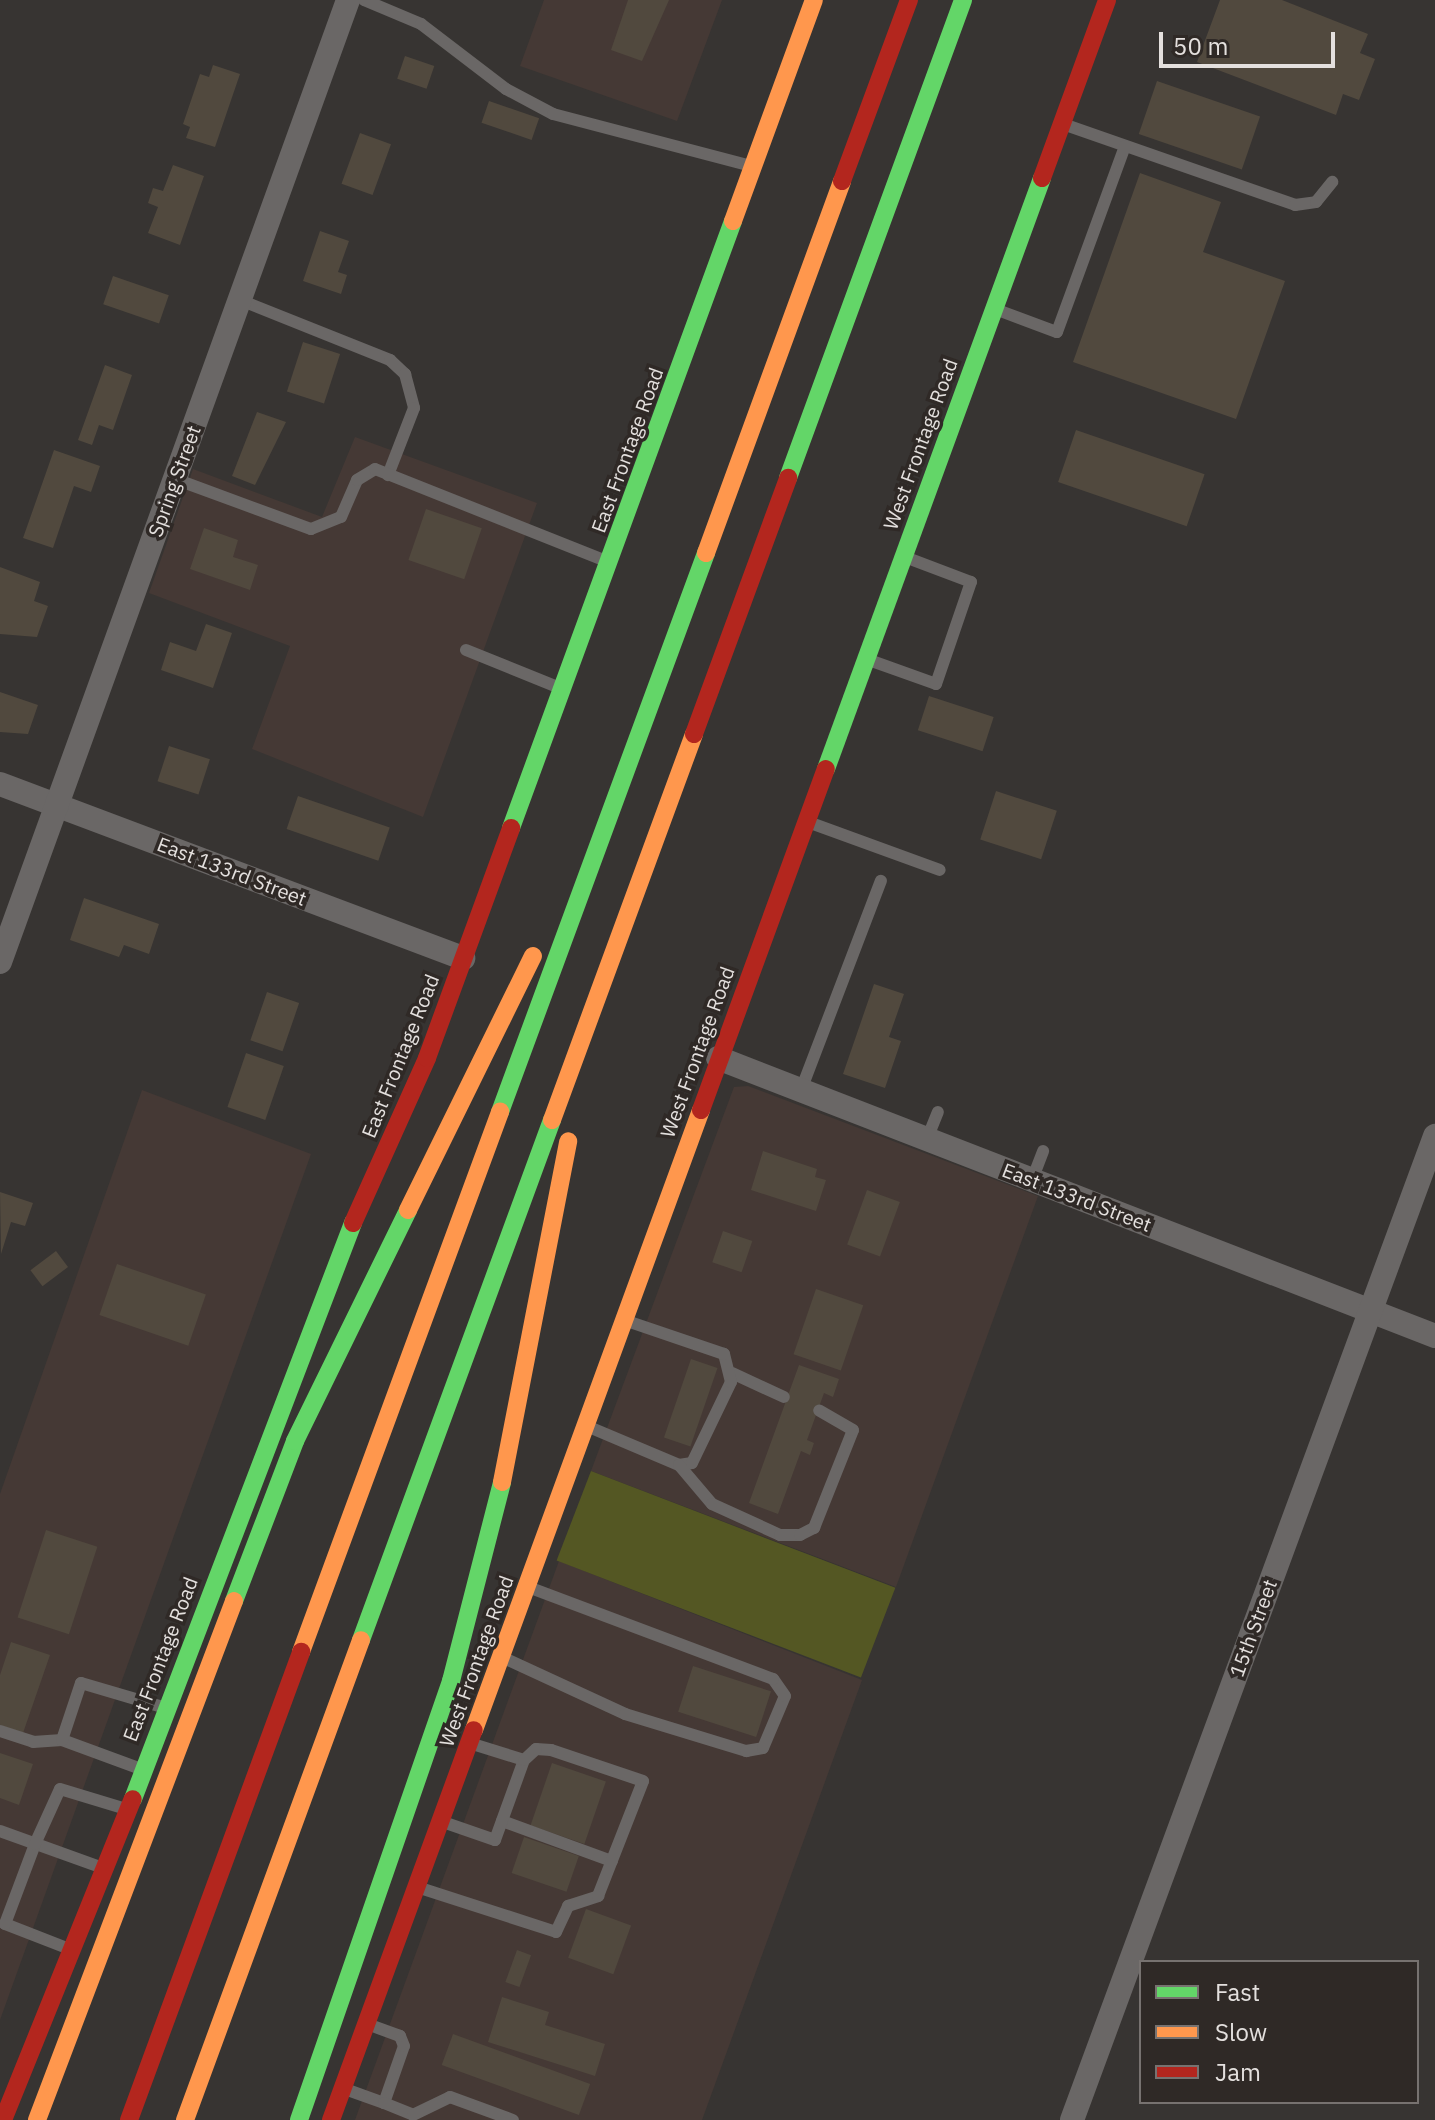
<!DOCTYPE html>
<style>
body{margin:0}
#map{position:relative;width:1435px;height:2120px;overflow:hidden;background:#373432;font-family:"IBM Plex Sans",sans-serif}
div>[style]{position:absolute}
.built>*{inset:0;background:#453935}
.green>*{inset:0;background:#545723;transform-origin:0 0}
.building>*{inset:0;background:#51493e;transform-origin:0 0}
.lane>*{height:12px;margin:-6px;padding:0 6px;transform-origin:6px;border-radius:6px;background:#6a6766}
.street>*{height:24px;margin:-12px;padding:0 12px;transform-origin:12px;border-radius:12px;background:#6a6766}
.fast>*{height:18px;margin:-9px;padding:0 9px;transform-origin:9px;border-radius:9px;background:#63d668}
.slow>*{height:18px;margin:-9px;padding:0 9px;transform-origin:9px;border-radius:9px;background:#ff974d}
.jam>*{height:18px;margin:-9px;padding:0 9px;transform-origin:9px;border-radius:9px;background:#b3261e}
span{translate:-50% -50%;white-space:nowrap;text-align:center;line-height:1.15;-webkit-text-stroke:7px #2f2926;paint-order:stroke}
.street-label{font-size:20px;color:#e4e0de}
.legend{position:absolute;left:1139px;top:1960px;width:280px;height:144px;box-sizing:border-box;background:#2f2926;border:2px solid #777270;margin:0;padding:10px 14px;list-style:none;font-size:24px;color:#e4e0de}
.legend li{display:flex;align-items:center;gap:16px;height:40px}
.legend b{width:40px;border:2px solid #777270}
.scale{position:absolute;left:1159px;top:32px;width:176px;height:36px;box-sizing:border-box;border:4px solid #e4e0de;border-top:0;padding-left:10px;font-size:24px;line-height:28px;white-space:nowrap;color:#e4e0de;-webkit-text-stroke:6px #2f2926;paint-order:stroke}
</style>
<div id="map">
<div class="built">
<div style="clip-path:polygon(544px 0,722px 0,677px 121px,520px 66px)"></div>
<div style="clip-path:polygon(355px 437px,537px 503px,423px 817px,252px 749px,290px 646px,149px 593px,193px 469px,322px 517px)"></div>
<div style="clip-path:polygon(748px 1086px,1038px 1196px,896px 1587px,591px 1471px,734px 1087px)"></div>
<div style="clip-path:polygon(142px 1090px,311px 1154px,0 2020px,0 1494px)"></div>
<div style="clip-path:polygon(559px 1561px,862px 1680px,702px 2120px,355px 2120px)"></div>
</div>
<div class="green">
<div style="left:591px;top:1471px;width:326px;height:96px;rotate:21deg"></div>
</div>
<div class="building">
<div style="clip-path:polygon(628px 0,669px 0,642px 61px,611px 50px)"></div>
<div style="clip-path:polygon(1220px 0,1282px 0,1368px 34px,1360px 53px,1375px 59px,1359px 100px,1343px 94px,1336px 115px,1197px 62px)"></div>
<div style="left:405px;top:56px;width:31px;height:24px;rotate:19deg"></div>
<div style="clip-path:polygon(213px 65px,240px 74px,215px 147px,186px 138px,190px 127px,183px 124px,200px 74px,209px 77px)"></div>
<div style="left:1157px;top:81px;width:109px;height:56px;rotate:19deg"></div>
<div style="left:489px;top:101px;width:53px;height:23px;rotate:19deg"></div>
<div style="left:360px;top:133px;width:33px;height:54px;rotate:20deg"></div>
<div style="clip-path:polygon(173px 165px,204px 176px,180px 245px,148px 233px,158px 207px,148px 203px,153px 188px,163px 191px)"></div>
<div style="clip-path:polygon(1140px 173px,1221px 202px,1203px 252px,1285px 281px,1236px 419px,1073px 362px)"></div>
<div style="clip-path:polygon(320px 231px,349px 241px,338px 272px,347px 275px,341px 294px,303px 281px)"></div>
<div style="left:113px;top:276px;width:59px;height:30px;rotate:19deg"></div>
<div style="left:303px;top:342px;width:39px;height:52px;rotate:18deg"></div>
<div style="clip-path:polygon(105px 365px,132px 375px,113px 430px,99px 425px,92px 445px,78px 440px)"></div>
<div style="clip-path:polygon(257px 412px,286px 422px,255px 485px,232px 476px)"></div>
<div style="left:1076px;top:430px;width:136px;height:55px;rotate:19deg"></div>
<div style="clip-path:polygon(54px 450px,100px 466px,91px 492px,74px 486px,53px 548px,23px 538px)"></div>
<div style="left:426px;top:509px;width:59px;height:54px;rotate:19deg"></div>
<div style="clip-path:polygon(204px 528px,238px 540px,233px 557px,258px 565px,250px 590px,190px 569px)"></div>
<div style="clip-path:polygon(0 567px,40px 582px,34px 601px,48px 606px,37px 637px,0 634px)"></div>
<div style="clip-path:polygon(206px 624px,232px 633px,213px 688px,161px 670px,170px 642px,196px 651px)"></div>
<div style="clip-path:polygon(0 692px,38px 705px,28px 734px,0 732px)"></div>
<div style="left:929px;top:696px;width:68px;height:36px;rotate:18deg"></div>
<div style="left:169px;top:746px;width:43px;height:37px;rotate:18deg"></div>
<div style="left:996px;top:791px;width:64px;height:51px;rotate:18deg"></div>
<div style="left:298px;top:796px;width:97px;height:35px;rotate:19deg"></div>
<div style="clip-path:polygon(84px 898px,159px 924px,149px 954px,124px 945px,119px 957px,70px 940px)"></div>
<div style="clip-path:polygon(874px 984px,904px 994px,889px 1037px,901px 1041px,885px 1088px,843px 1074px)"></div>
<div style="left:267px;top:992px;width:34px;height:51px;rotate:19deg"></div>
<div style="left:246px;top:1053px;width:40px;height:57px;rotate:19deg"></div>
<div style="clip-path:polygon(763px 1151px,817px 1169px,815px 1177px,826px 1180px,816px 1211px,751px 1190px)"></div>
<div style="left:867px;top:1190px;width:35px;height:58px;rotate:20deg"></div>
<div style="clip-path:polygon(0 1192px,33px 1203px,25px 1226px,11px 1222px,1px 1254px)"></div>
<div style="left:723px;top:1231px;width:31px;height:33px;rotate:19deg"></div>
<div style="left:56px;top:1251px;width:20px;height:32px;rotate:53deg"></div>
<div style="left:117px;top:1264px;width:94px;height:54px;rotate:19deg"></div>
<div style="left:816px;top:1289px;width:50px;height:69px;rotate:19deg"></div>
<div style="left:691px;top:1359px;width:28px;height:83px;rotate:19deg"></div>
<div style="clip-path:polygon(799px 1365px,839px 1379px,833px 1397px,824px 1393px,807px 1440px,814px 1443px,810px 1455px,801px 1451px,778px 1514px,749px 1503px)"></div>
<div style="left:46px;top:1530px;width:54px;height:92px;rotate:18deg"></div>
<div style="clip-path:polygon(11px 1642px,50px 1655px,23px 1733px,0 1725px,0 1675px)"></div>
<div style="left:693px;top:1666px;width:82px;height:48px;rotate:18deg"></div>
<div style="clip-path:polygon(0 1753px,33px 1764px,19px 1805px,0 1798px)"></div>
<div style="left:552px;top:1763px;width:57px;height:66px;rotate:19deg"></div>
<div style="left:524px;top:1837px;width:58px;height:38px;rotate:19deg"></div>
<div style="left:586px;top:1909px;width:48px;height:52px;rotate:20deg"></div>
<div style="left:517px;top:1950px;width:15px;height:34px;rotate:20deg"></div>
<div style="clip-path:polygon(502px 1997px,549px 2012px,545px 2025px,605px 2044px,595px 2076px,488px 2042px)"></div>
<div style="left:453px;top:2034px;width:146px;height:33px;rotate:20deg"></div>
</div>
<div class="lane">
<div style="left:364px;top:0;width:62px;rotate:22.8deg"></div>
<div style="left:421px;top:24px;width:107px;rotate:37.4deg"></div>
<div style="left:506px;top:89px;width:53px;rotate:28deg"></div>
<div style="left:553px;top:114px;width:205px;rotate:14.7deg"></div>
<div style="left:1063px;top:124px;width:246px;rotate:19.2deg"></div>
<div style="left:1295px;top:205px;width:21px;rotate:-8deg"></div>
<div style="left:1316px;top:202px;width:26px;rotate:-51deg"></div>
<div style="left:240px;top:300px;width:162px;rotate:21.8deg"></div>
<div style="left:390px;top:360px;width:21px;rotate:43deg"></div>
<div style="left:405px;top:374px;width:35px;rotate:75deg"></div>
<div style="left:414px;top:408px;width:72px;rotate:111.2deg"></div>
<div style="left:995px;top:309px;width:66px;rotate:20.4deg"></div>
<div style="left:1057px;top:332px;width:198px;rotate:-69.9deg"></div>
<div style="left:175px;top:479px;width:145px;rotate:20.2deg"></div>
<div style="left:311px;top:529px;width:32px;rotate:-22deg"></div>
<div style="left:341px;top:517px;width:40px;rotate:-66.6deg"></div>
<div style="left:357px;top:480px;width:21px;rotate:-31deg"></div>
<div style="left:375px;top:469px;width:249px;rotate:21.7deg"></div>
<div style="left:466px;top:650px;width:101px;rotate:22deg"></div>
<div style="left:869px;top:660px;width:71px;rotate:19.7deg"></div>
<div style="left:936px;top:684px;width:108px;rotate:-71.1deg"></div>
<div style="left:971px;top:582px;width:71px;rotate:-159.3deg"></div>
<div style="left:808px;top:822px;width:140px;rotate:20deg"></div>
<div style="left:801px;top:1090px;width:224px;rotate:-69.1deg"></div>
<div style="left:927px;top:1139px;width:29px;rotate:-68deg"></div>
<div style="left:1032px;top:1180px;width:31px;rotate:-69deg"></div>
<div style="left:732px;top:1373px;width:57px;rotate:24.8deg"></div>
<div style="left:589px;top:1427px;width:98px;rotate:22.9deg"></div>
<div style="left:679px;top:1465px;width:13px;rotate:-9deg"></div>
<div style="left:692px;top:1463px;width:90px;rotate:-64.3deg"></div>
<div style="left:731px;top:1382px;width:29px;rotate:-104deg"></div>
<div style="left:724px;top:1354px;width:106px;rotate:-161.2deg"></div>
<div style="left:679px;top:1465px;width:51px;rotate:49.8deg"></div>
<div style="left:712px;top:1504px;width:75px;rotate:24.5deg"></div>
<div style="left:780px;top:1535px;width:20px"></div>
<div style="left:800px;top:1535px;width:16px;rotate:-27deg"></div>
<div style="left:814px;top:1528px;width:105px;rotate:-68.3deg"></div>
<div style="left:853px;top:1430px;width:39px;rotate:-150deg"></div>
<div style="left:504px;top:1658px;width:133px;rotate:24.8deg"></div>
<div style="left:625px;top:1714px;width:127px;rotate:17deg"></div>
<div style="left:746px;top:1751px;width:17px;rotate:-10deg"></div>
<div style="left:763px;top:1748px;width:56px;rotate:-67.1deg"></div>
<div style="left:785px;top:1696px;width:21px;rotate:-125deg"></div>
<div style="left:773px;top:1679px;width:262px;rotate:-159.4deg"></div>
<div style="left:0;top:1731px;width:35px;rotate:18deg"></div>
<div style="left:33px;top:1742px;width:29px;rotate:-4deg"></div>
<div style="left:141px;top:1769px;width:84px;rotate:-159.8deg"></div>
<div style="left:62px;top:1740px;width:60px;rotate:-71.6deg"></div>
<div style="left:81px;top:1683px;width:89px;rotate:16.4deg"></div>
<div style="left:502px;top:1821px;width:117px;rotate:20deg"></div>
<div style="left:443px;top:1822px;width:55px;rotate:19.1deg"></div>
<div style="left:495px;top:1840px;width:85px;rotate:-70.1deg"></div>
<div style="left:524px;top:1760px;width:53px;rotate:-162.6deg"></div>
<div style="left:0;top:1831px;width:109px;rotate:19.8deg"></div>
<div style="left:417px;top:1887px;width:146px;rotate:17.9deg"></div>
<div style="left:556px;top:1932px;width:29px;rotate:-65deg"></div>
<div style="left:568px;top:1906px;width:32px;rotate:-18deg"></div>
<div style="left:598px;top:1896px;width:123px;rotate:-68.6deg"></div>
<div style="left:643px;top:1781px;width:97px;rotate:-161.4deg"></div>
<div style="left:551px;top:1750px;width:15px;rotate:-176deg"></div>
<div style="left:536px;top:1749px;width:16px;rotate:137deg"></div>
<div style="left:72px;top:1950px;width:72px;rotate:-158.8deg"></div>
<div style="left:5px;top:1924px;width:85px;rotate:-69.4deg"></div>
<div style="left:35px;top:1844px;width:60px;rotate:-65.6deg"></div>
<div style="left:60px;top:1789px;width:69px;rotate:16.9deg"></div>
<div style="left:345px;top:2089px;width:41px;rotate:19.7deg"></div>
<div style="left:384px;top:2103px;width:60px;rotate:-70.7deg"></div>
<div style="left:404px;top:2046px;width:11px;rotate:-112deg"></div>
<div style="left:400px;top:2036px;width:33px;rotate:-160deg"></div>
<div style="left:384px;top:2103px;width:31px;rotate:22deg"></div>
<div style="left:413px;top:2115px;width:41px;rotate:-25.9deg"></div>
<div style="left:450px;top:2097px;width:67px;rotate:20.1deg"></div>
</div>
<div class="street">
<div style="left:0;top:784px;width:495px;rotate:20.6deg"></div>
<div style="left:0;top:962px;width:1023px;rotate:-70.11deg"></div>
<div style="left:718px;top:1058px;width:769px;rotate:21.19deg"></div>
<div style="left:1072px;top:2120px;width:1049px;rotate:-69.75deg"></div>
</div>
<div class="fast">
<div style="left:788px;top:478px;width:509px;rotate:-69.89deg"></div>
<div style="left:826px;top:769px;width:629px;rotate:-69.92deg"></div>
<div style="left:511px;top:828px;width:646px;rotate:-69.91deg"></div>
<div style="left:500px;top:1112px;width:596px;rotate:-69.77deg"></div>
<div style="left:234px;top:1601px;width:171px;rotate:-69.1deg"></div>
<div style="left:295px;top:1441px;width:257px;rotate:-63.9deg"></div>
<div style="left:361px;top:1640px;width:554px;rotate:-69.83deg"></div>
<div style="left:133px;top:1799px;width:617px;rotate:-69.1deg"></div>
<div style="left:299px;top:2120px;width:465px;rotate:-70.9deg"></div>
<div style="left:451px;top:1681px;width:205px;rotate:-75.6deg"></div>
</div>
<div class="slow">
<div style="left:733px;top:221px;width:235px;rotate:-69.9deg"></div>
<div style="left:706px;top:553px;width:396px;rotate:-69.9deg"></div>
<div style="left:552px;top:1120px;width:411px;rotate:-69.8deg"></div>
<div style="left:408px;top:1210px;width:283px;rotate:-63.8deg"></div>
<div style="left:502px;top:1482px;width:347px;rotate:-79deg"></div>
<div style="left:301px;top:1652px;width:576px;rotate:-69.77deg"></div>
<div style="left:474px;top:1730px;width:660px;rotate:-69.89deg"></div>
<div style="left:37px;top:2120px;width:555px;rotate:-69.21deg"></div>
<div style="left:185px;top:2120px;width:511px;rotate:-69.86deg"></div>
</div>
<div class="jam">
<div style="left:1042px;top:178px;width:189px;rotate:-69.9deg"></div>
<div style="left:842px;top:181px;width:193px;rotate:-69.7deg"></div>
<div style="left:694px;top:734px;width:273px;rotate:-69.8deg"></div>
<div style="left:701px;top:1110px;width:363px;rotate:-69.9deg"></div>
<div style="left:353px;top:1223px;width:181px;rotate:-65.8deg"></div>
<div style="left:427px;top:1058px;width:245px;rotate:-69.9deg"></div>
<div style="left:3px;top:2120px;width:346px;rotate:-68deg"></div>
<div style="left:129px;top:2120px;width:499px;rotate:-69.8deg"></div>
<div style="left:331px;top:2120px;width:415px;rotate:-69.9deg"></div>
</div>
<div class="street-label">
<span style="left:920px;top:444px;rotate:-70deg">West Frontage Road</span>
<span style="left:627px;top:450px;rotate:-70deg">East Frontage Road</span>
<span style="left:174px;top:481px;rotate:-70deg">Spring Street</span>
<span style="left:232px;top:871px;rotate:21deg">East 133rd Street</span>
<span style="left:697px;top:1052px;rotate:-70deg">West Frontage Road</span>
<span style="left:400px;top:1056px;rotate:-68deg">East Frontage Road</span>
<span style="left:1077px;top:1197px;rotate:21deg">East 133rd Street</span>
<span style="left:1253px;top:1628px;rotate:-70deg">15th Street</span>
<span style="left:160px;top:1659px;rotate:-69deg">East Frontage Road</span>
<span style="left:476px;top:1661px;rotate:-70deg">West Frontage Road</span>
</div>
<ul class="legend">
<li><b style="height:10px;background:#63d668"></b>Fast</li>
<li><b style="height:10px;background:#ff974d"></b>Slow</li>
<li><b style="height:10px;background:#b3261e"></b>Jam</li>
</ul>
<div class="scale">50 m</div>
</div>
